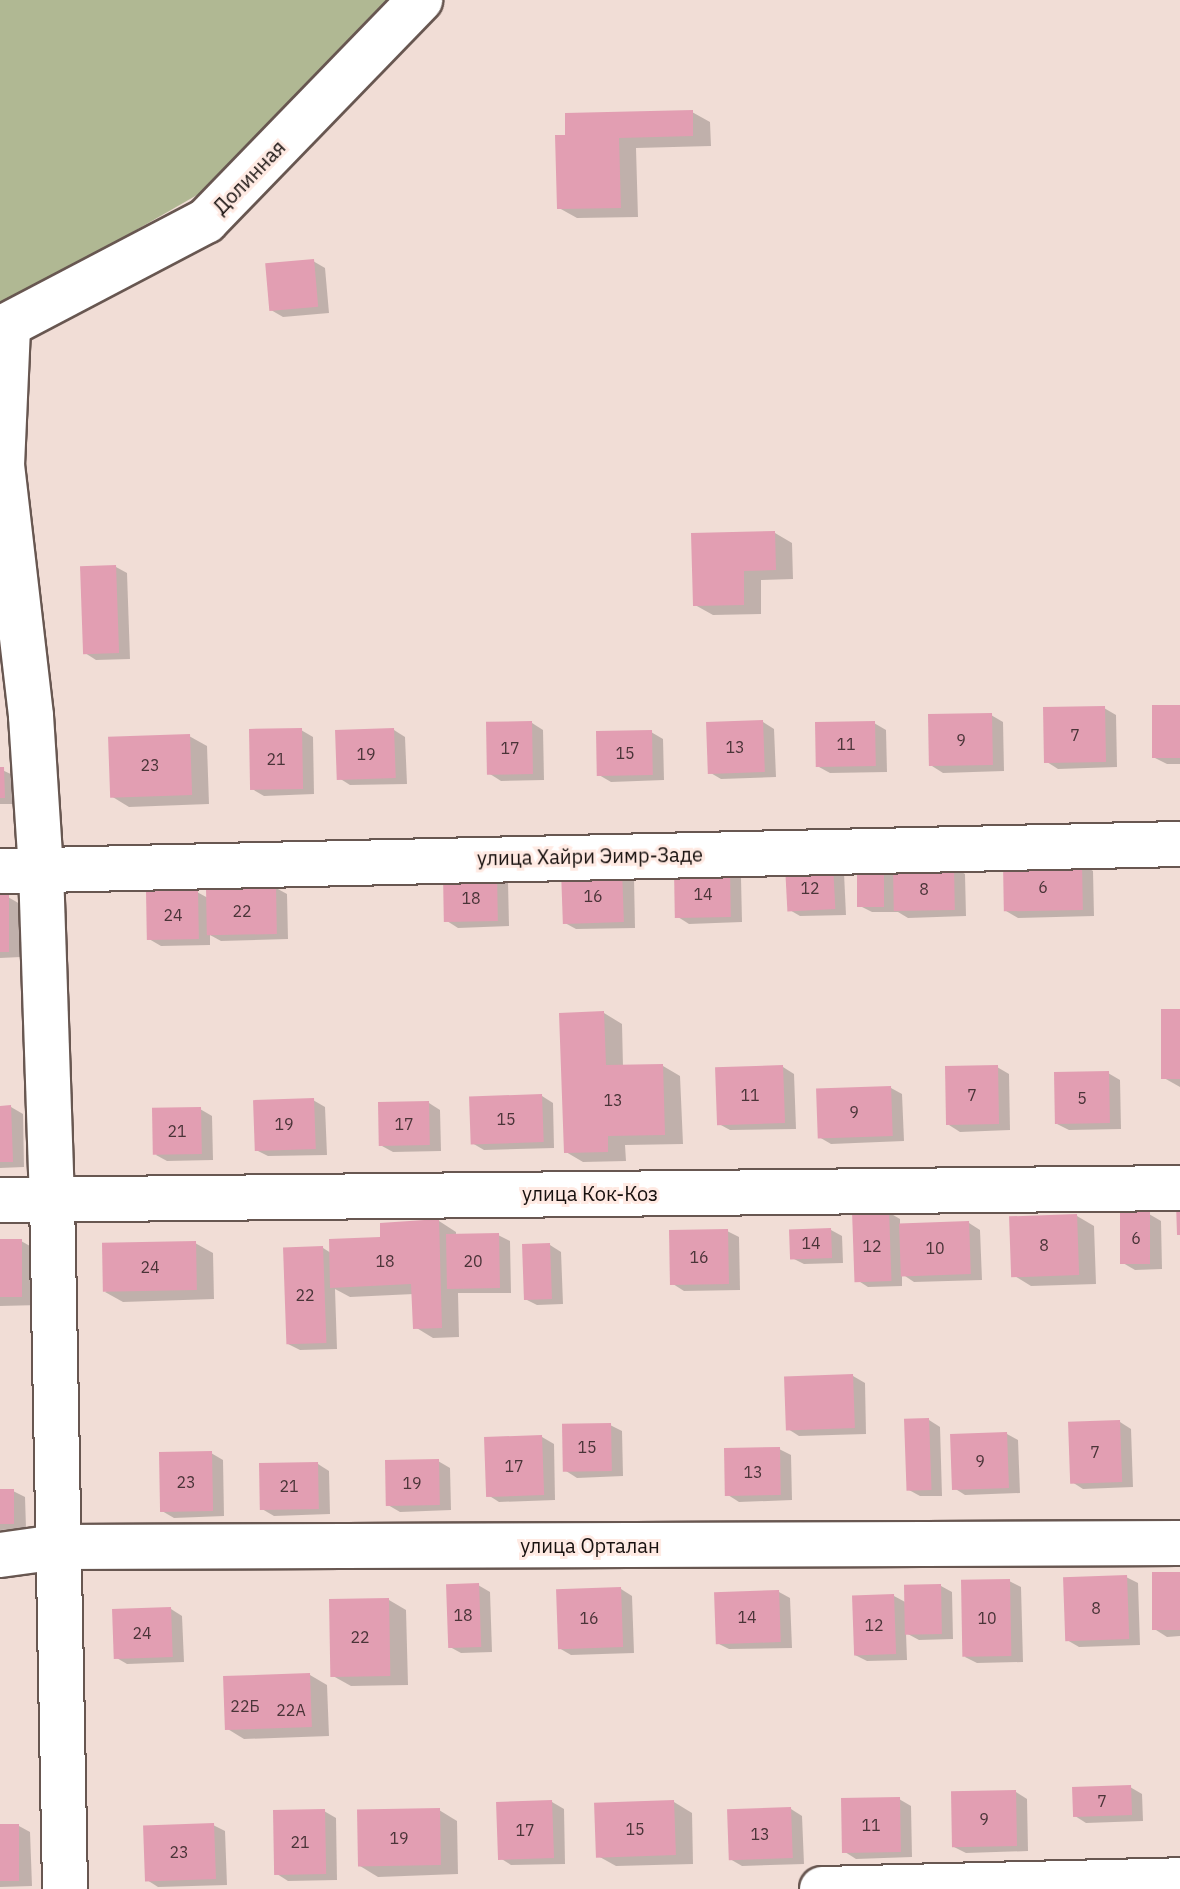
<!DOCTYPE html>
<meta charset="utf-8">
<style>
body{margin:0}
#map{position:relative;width:1180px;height:1889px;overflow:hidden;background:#f1ddd6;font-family:"IBM Plex Sans",sans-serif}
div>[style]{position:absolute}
.green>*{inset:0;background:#b0b893}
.shadow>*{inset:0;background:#0003}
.building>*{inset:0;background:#e29eb2;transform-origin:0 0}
.roads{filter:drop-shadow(2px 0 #685751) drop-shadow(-2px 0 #685751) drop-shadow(0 2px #685751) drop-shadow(0 -2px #685751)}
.minor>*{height:44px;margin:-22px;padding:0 22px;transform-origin:22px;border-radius:22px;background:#fff}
span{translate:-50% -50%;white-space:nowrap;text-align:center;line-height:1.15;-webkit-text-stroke:6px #ffeae3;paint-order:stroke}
.number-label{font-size:16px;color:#4a3438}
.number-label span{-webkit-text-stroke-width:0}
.street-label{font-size:20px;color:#18110f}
</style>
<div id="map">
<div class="green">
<div style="clip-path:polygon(0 0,391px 0,204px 191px,9px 303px,0 304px)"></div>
</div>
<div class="shadow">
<div style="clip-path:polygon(692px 112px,710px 122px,711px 146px,636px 148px,638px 217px,577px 218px,559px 208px,557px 137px)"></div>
<div style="clip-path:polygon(313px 261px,325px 268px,329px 313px,283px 317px,271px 310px)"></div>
<div style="clip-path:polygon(775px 533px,792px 543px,793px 579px,761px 580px,761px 614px,713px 615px,695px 605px)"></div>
<div style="clip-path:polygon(116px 567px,127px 573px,130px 659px,96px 660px,85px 653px)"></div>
<div style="clip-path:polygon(1180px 707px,1180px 764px,1167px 764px,1155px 758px)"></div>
<div style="clip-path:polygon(1104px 708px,1116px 715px,1117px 767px,1058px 769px,1047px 762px)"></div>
<div style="clip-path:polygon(991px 715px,1003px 722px,1004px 771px,943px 773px,932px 766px)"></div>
<div style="clip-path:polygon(763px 722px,774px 729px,776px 777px,721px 779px,709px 772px)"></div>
<div style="clip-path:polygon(532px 723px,543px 730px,544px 780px,501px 781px,490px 774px)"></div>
<div style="clip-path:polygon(874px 723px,886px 730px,887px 772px,830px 773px,819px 767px)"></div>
<div style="clip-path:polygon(301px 730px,313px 737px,314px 794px,264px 796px,252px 789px)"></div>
<div style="clip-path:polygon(394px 730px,405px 737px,407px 784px,350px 785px,339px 778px)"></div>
<div style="clip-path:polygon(651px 732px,663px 739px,664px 780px,611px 782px,599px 775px)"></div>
<div style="clip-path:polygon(189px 736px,207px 746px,209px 804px,129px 807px,111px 796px)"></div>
<div style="clip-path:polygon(0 769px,15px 776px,16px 804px,0 804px)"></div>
<div style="clip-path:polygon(1082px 864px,1093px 871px,1094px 916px,1018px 918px,1006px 911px)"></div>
<div style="clip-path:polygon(953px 867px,965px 874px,966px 916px,908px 918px,898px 912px,872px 912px,860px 906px,883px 868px,896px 875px)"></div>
<div style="clip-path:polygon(787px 868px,844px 873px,846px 915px,800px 916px,788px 909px)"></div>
<div style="clip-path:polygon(729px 871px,741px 878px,742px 922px,689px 924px,678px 917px)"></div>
<div style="clip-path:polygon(564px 873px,634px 878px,635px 928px,576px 929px,565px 923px)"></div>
<div style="clip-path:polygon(496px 875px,508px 882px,509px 926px,458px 928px,447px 921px)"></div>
<div style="clip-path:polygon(276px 888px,287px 894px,288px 939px,221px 941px,210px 935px,210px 945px,161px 946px,149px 939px,197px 892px,208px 898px)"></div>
<div style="clip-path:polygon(0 897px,8px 897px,20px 904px,21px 957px,0 958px)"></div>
<div style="clip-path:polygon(1180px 1011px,1180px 1087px,1164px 1078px)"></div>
<div style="clip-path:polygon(604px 1013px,622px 1024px,623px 1067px,663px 1066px,680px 1076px,683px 1144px,625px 1145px,626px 1161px,583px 1162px,566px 1152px)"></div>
<div style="clip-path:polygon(783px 1067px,794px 1074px,796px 1129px,730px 1130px,719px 1124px)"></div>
<div style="clip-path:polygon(997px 1067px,1009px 1074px,1010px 1130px,960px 1132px,949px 1125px)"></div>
<div style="clip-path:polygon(1108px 1073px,1120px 1080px,1121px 1129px,1069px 1130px,1057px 1124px)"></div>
<div style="clip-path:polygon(891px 1088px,902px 1094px,904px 1141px,831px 1144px,819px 1137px)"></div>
<div style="clip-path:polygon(542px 1096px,553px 1103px,554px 1148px,484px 1150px,472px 1143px)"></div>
<div style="clip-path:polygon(313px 1100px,325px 1107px,327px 1155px,268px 1156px,256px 1150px)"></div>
<div style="clip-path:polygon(429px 1103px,440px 1110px,441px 1151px,393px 1152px,382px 1146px)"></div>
<div style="clip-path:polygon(11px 1107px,23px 1114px,24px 1167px,0 1168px,0 1108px)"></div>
<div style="clip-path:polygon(200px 1109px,212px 1116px,213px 1160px,167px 1161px,156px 1155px)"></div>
<div style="clip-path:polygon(888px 1212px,900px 1219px,900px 1225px,969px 1223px,980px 1230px,982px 1280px,914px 1282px,902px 1274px,902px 1286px,868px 1287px,857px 1280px)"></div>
<div style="clip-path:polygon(1149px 1214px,1161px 1221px,1162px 1269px,1135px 1270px,1123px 1263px)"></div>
<div style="clip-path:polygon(1077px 1216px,1094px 1226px,1096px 1284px,1031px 1286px,1013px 1275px)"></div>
<div style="clip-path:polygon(439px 1221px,456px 1232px,456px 1236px,498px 1235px,510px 1241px,511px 1293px,458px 1293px,459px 1337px,433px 1338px,415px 1327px,414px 1294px,350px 1297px,335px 1289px,337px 1349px,300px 1350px,288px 1344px,323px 1248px,331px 1253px)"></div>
<div style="clip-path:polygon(831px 1230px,842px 1236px,843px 1263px,804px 1264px,792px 1258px)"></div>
<div style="clip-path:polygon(727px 1231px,739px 1237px,740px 1290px,684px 1291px,673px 1284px)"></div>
<div style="clip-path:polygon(0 1241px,21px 1241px,39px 1251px,40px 1305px,0 1306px)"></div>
<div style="clip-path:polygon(195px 1243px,213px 1253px,214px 1299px,123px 1302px,105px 1292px)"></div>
<div style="clip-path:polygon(550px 1245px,561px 1252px,563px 1304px,537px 1305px,525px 1299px)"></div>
<div style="clip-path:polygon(853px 1376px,865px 1383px,866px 1434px,799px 1436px,788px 1429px)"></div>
<div style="clip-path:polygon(929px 1420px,940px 1427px,942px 1496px,920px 1496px,909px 1490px)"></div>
<div style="clip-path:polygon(1120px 1422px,1131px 1429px,1133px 1487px,1083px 1489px,1072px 1482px)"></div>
<div style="clip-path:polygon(610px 1425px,622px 1431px,623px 1476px,577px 1478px,566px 1471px)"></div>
<div style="clip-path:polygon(1007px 1434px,1018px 1440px,1020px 1493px,965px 1495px,954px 1488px)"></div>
<div style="clip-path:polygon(542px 1437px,554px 1444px,555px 1500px,499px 1502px,488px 1495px)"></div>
<div style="clip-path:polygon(779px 1449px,791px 1455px,792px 1500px,739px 1502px,728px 1495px)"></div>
<div style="clip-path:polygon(211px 1453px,223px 1460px,224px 1516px,174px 1518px,162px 1511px)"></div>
<div style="clip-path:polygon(438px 1461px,450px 1468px,451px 1510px,400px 1512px,388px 1505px)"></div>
<div style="clip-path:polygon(318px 1464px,329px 1471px,330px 1514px,274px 1516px,262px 1509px)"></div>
<div style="clip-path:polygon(0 1491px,13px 1491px,25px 1497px,26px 1529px,0 1530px)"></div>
<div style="clip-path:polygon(1180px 1574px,1180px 1636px,1167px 1637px,1156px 1630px)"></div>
<div style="clip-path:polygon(1126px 1577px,1138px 1583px,1140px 1645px,1079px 1647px,1067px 1640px)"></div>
<div style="clip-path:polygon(1009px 1581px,1021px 1587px,1023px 1662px,977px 1663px,965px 1657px)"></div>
<div style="clip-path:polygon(478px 1585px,490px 1592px,492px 1652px,461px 1653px,450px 1647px)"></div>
<div style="clip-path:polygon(941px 1586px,952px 1592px,953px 1639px,919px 1640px,906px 1633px,907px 1660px,867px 1661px,855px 1655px,894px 1596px,907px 1603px)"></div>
<div style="clip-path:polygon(621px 1589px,632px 1596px,634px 1653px,571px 1655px,559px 1648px)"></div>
<div style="clip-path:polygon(779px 1592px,790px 1598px,792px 1648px,729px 1649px,717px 1643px)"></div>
<div style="clip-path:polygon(389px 1600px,406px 1610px,408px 1685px,351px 1686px,333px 1676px)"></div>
<div style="clip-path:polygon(171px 1609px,182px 1616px,184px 1662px,127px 1664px,115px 1657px)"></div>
<div style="clip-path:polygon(310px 1675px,327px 1685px,329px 1736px,244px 1739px,226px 1728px)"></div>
<div style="clip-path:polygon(1130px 1787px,1142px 1794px,1143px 1821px,1086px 1823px,1075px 1816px)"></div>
<div style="clip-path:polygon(1016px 1792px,1027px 1799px,1028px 1851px,966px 1853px,954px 1847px)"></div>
<div style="clip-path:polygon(899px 1799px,911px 1806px,912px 1857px,856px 1859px,845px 1852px)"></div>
<div style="clip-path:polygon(552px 1802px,564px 1809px,565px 1864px,511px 1865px,500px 1858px)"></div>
<div style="clip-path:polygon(674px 1802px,692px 1813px,693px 1864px,616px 1866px,598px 1856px)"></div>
<div style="clip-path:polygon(791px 1809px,802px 1816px,804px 1864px,742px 1866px,730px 1859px)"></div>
<div style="clip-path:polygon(439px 1810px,457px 1821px,458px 1874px,378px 1877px,360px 1866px)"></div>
<div style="clip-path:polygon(324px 1811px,336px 1818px,337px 1880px,288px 1881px,277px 1874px)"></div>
<div style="clip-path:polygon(213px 1825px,225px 1831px,227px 1885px,158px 1887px,147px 1880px)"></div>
<div style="clip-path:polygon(0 1826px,19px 1826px,30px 1832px,32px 1886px,0 1887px)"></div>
</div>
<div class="building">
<div style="clip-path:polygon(693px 110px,693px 136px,619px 138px,621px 208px,557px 209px,555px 135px,565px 135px,565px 113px)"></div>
<div style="left:314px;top:259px;width:48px;height:49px;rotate:85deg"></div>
<div style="clip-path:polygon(775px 531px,776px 570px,744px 571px,744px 605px,693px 606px,691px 533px)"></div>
<div style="left:116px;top:565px;width:88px;height:36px;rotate:88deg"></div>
<div style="left:1180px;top:705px;width:53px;height:28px;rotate:90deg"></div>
<div style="left:1105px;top:706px;width:56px;height:62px;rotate:89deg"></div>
<div style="left:992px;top:713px;width:52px;height:64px;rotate:89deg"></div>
<div style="left:763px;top:720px;width:52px;height:57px;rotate:88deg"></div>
<div style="left:532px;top:721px;width:53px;height:46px;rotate:89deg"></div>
<div style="left:875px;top:721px;width:45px;height:60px;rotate:89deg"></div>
<div style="left:302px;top:728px;width:61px;height:53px;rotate:89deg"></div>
<div style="left:394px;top:728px;width:50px;height:59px;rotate:88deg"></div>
<div style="left:652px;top:730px;width:45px;height:56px;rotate:89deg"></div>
<div style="left:190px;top:734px;width:61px;height:82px;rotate:88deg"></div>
<div style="clip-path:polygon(0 767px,4px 767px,5px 798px,0 798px)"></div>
<div style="left:1082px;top:862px;width:48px;height:79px;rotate:89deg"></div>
<div style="left:833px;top:864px;width:45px;height:48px;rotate:87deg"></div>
<div style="left:954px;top:865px;width:45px;height:61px;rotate:89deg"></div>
<div style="left:857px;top:866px;width:27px;height:41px"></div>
<div style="left:622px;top:869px;width:53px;height:61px;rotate:88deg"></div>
<div style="left:730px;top:869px;width:48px;height:56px;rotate:89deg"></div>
<div style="left:497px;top:873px;width:48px;height:54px;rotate:89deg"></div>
<div style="left:276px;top:886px;width:48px;height:70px;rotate:89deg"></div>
<div style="left:198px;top:890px;width:49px;height:52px;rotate:89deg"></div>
<div style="left:0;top:895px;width:9px;height:57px"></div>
<div style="left:1180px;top:1009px;width:70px;height:19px;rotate:90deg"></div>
<div style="clip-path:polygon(604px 1011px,606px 1065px,663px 1064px,665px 1135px,608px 1136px,608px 1152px,564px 1153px,559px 1013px)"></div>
<div style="left:783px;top:1065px;width:58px;height:68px;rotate:88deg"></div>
<div style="left:998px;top:1065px;width:59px;height:53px;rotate:89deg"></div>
<div style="left:1109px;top:1071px;width:52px;height:55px;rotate:89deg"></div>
<div style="left:891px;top:1086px;width:50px;height:75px;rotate:88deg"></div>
<div style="left:542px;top:1094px;width:48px;height:73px;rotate:88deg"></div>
<div style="left:314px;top:1098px;width:51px;height:61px;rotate:88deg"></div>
<div style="left:429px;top:1101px;width:44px;height:51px;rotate:89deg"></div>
<div style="clip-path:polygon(11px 1105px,13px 1162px,0 1162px,0 1106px)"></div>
<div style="left:201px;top:1107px;width:47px;height:49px;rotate:89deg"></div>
<div style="clip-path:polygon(1176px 1202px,1180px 1202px,1180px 1235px,1177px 1235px)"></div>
<div style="left:889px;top:1210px;width:71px;height:37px;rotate:88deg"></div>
<div style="left:1120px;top:1212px;width:30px;height:52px"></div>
<div style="left:1077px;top:1214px;width:61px;height:68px;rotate:88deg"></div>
<div style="clip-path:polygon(439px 1219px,442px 1328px,413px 1329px,411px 1284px,330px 1288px,329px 1239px,380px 1237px,380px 1223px)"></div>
<div style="left:969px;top:1221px;width:53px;height:70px;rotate:88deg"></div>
<div style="left:831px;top:1228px;width:30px;height:42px;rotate:88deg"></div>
<div style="left:728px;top:1229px;width:55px;height:59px;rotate:89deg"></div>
<div style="left:499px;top:1233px;width:55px;height:53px;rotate:89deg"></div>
<div style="left:0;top:1239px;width:22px;height:58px"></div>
<div style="left:196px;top:1241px;width:49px;height:94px;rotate:89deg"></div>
<div style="left:550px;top:1243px;width:56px;height:28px;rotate:88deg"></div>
<div style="left:323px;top:1246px;width:97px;height:40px;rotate:88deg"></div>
<div style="left:853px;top:1374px;width:54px;height:69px;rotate:88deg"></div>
<div style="left:929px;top:1418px;width:72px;height:25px;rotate:88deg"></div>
<div style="left:1120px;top:1420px;width:62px;height:52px;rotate:88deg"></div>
<div style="left:611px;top:1423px;width:48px;height:49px;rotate:89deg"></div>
<div style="left:1007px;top:1432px;width:56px;height:57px;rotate:88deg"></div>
<div style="left:542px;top:1435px;width:60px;height:58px;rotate:88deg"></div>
<div style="left:780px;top:1447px;width:48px;height:56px;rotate:89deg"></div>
<div style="left:212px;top:1451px;width:60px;height:53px;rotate:89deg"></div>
<div style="left:439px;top:1459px;width:46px;height:54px;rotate:89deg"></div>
<div style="left:318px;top:1462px;width:47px;height:59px;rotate:89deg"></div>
<div style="left:0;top:1489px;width:14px;height:35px"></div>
<div style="left:1180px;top:1572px;width:58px;height:28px;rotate:90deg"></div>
<div style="left:1127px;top:1575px;width:64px;height:64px;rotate:88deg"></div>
<div style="left:1010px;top:1579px;width:77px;height:49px;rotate:89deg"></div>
<div style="left:479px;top:1583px;width:64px;height:33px;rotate:88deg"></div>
<div style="left:941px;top:1584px;width:50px;height:37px;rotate:89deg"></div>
<div style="left:621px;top:1587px;width:60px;height:65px;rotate:88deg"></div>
<div style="left:779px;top:1590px;width:52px;height:65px;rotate:88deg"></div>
<div style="left:894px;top:1594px;width:60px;height:42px;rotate:88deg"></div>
<div style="left:389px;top:1598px;width:78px;height:60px;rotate:89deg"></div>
<div style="left:171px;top:1607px;width:50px;height:59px;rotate:88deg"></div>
<div style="left:310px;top:1673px;width:54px;height:87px;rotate:88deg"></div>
<div style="left:1131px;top:1785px;width:30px;height:59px;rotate:88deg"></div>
<div style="left:1016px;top:1790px;width:56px;height:65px;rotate:89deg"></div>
<div style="left:900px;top:1797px;width:55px;height:59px;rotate:89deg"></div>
<div style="left:552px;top:1800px;width:58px;height:56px;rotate:88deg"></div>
<div style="left:674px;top:1800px;width:55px;height:80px;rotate:88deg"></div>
<div style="left:791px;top:1807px;width:51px;height:64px;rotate:88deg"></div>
<div style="left:440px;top:1808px;width:57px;height:83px;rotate:89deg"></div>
<div style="left:325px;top:1809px;width:65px;height:52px;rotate:89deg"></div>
<div style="left:214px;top:1823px;width:56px;height:71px;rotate:88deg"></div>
<div style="left:0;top:1824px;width:19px;height:57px"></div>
</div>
<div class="roads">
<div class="minor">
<div style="left:8px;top:328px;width:137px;rotate:92.5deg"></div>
<div style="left:2px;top:465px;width:253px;rotate:83.4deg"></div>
<div style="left:31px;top:716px;width:154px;rotate:86.3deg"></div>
<div style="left:41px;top:870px;width:328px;rotate:88.1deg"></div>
<div style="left:52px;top:1198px;width:691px;rotate:88.92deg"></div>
<div style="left:0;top:329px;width:233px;rotate:-27.7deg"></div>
<div style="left:206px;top:221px;width:308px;rotate:-45.9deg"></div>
<div style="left:0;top:871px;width:1180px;rotate:-1.31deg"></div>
<div style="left:0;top:1200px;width:1180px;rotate:-0.58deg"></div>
<div style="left:0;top:1555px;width:59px;rotate:-7.9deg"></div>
<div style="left:58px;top:1547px;width:1122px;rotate:-0.2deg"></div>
<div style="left:822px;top:1889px;width:358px;rotate:-1.4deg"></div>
</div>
</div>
<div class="number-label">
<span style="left:1075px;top:735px">7</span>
<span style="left:961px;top:740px">9</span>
<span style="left:846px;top:744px">11</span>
<span style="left:735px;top:747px">13</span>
<span style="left:510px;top:748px">17</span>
<span style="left:625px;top:753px">15</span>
<span style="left:366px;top:754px">19</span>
<span style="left:276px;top:759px">21</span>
<span style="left:150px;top:765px">23</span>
<span style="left:1043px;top:887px">6</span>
<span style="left:810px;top:888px">12</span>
<span style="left:924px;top:889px">8</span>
<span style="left:703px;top:894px">14</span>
<span style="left:593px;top:896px">16</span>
<span style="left:471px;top:898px">18</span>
<span style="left:242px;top:911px">22</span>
<span style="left:173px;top:915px">24</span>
<span style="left:750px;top:1095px">11</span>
<span style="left:972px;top:1095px">7</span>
<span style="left:1082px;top:1098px">5</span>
<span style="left:613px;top:1100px">13</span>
<span style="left:854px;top:1112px">9</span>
<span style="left:506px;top:1119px">15</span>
<span style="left:284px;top:1124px">19</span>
<span style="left:404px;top:1124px">17</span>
<span style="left:177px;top:1131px">21</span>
<span style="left:1136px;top:1238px">6</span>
<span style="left:811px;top:1243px">14</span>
<span style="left:1044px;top:1245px">8</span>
<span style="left:872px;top:1246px">12</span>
<span style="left:935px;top:1248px">10</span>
<span style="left:699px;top:1257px">16</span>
<span style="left:385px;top:1261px">18</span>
<span style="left:473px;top:1261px">20</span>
<span style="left:150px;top:1267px">24</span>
<span style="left:305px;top:1295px">22</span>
<span style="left:587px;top:1447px">15</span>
<span style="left:1095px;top:1452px">7</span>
<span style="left:980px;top:1461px">9</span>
<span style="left:514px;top:1466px">17</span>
<span style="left:753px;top:1472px">13</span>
<span style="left:186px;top:1482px">23</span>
<span style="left:412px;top:1483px">19</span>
<span style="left:289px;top:1486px">21</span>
<span style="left:1096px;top:1608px">8</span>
<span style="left:463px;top:1615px">18</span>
<span style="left:747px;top:1617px">14</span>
<span style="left:589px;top:1618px">16</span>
<span style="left:987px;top:1618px">10</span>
<span style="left:874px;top:1625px">12</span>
<span style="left:142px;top:1633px">24</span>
<span style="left:360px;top:1637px">22</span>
<span style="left:245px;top:1706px">22Б</span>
<span style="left:291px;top:1710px">22А</span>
<span style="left:1102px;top:1801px">7</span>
<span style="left:984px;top:1819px">9</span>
<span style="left:871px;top:1825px">11</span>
<span style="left:635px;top:1829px">15</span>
<span style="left:525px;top:1830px">17</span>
<span style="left:760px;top:1834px">13</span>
<span style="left:399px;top:1838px">19</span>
<span style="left:300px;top:1842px">21</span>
<span style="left:179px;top:1852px">23</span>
</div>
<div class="street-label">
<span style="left:249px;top:177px;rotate:-46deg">Долинная</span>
<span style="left:590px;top:856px;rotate:-1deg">улица Хайри Эимр-Заде</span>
<span style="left:590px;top:1193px">улица Кок-Коз</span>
<span style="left:590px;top:1545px">улица Орталан</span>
</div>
</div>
